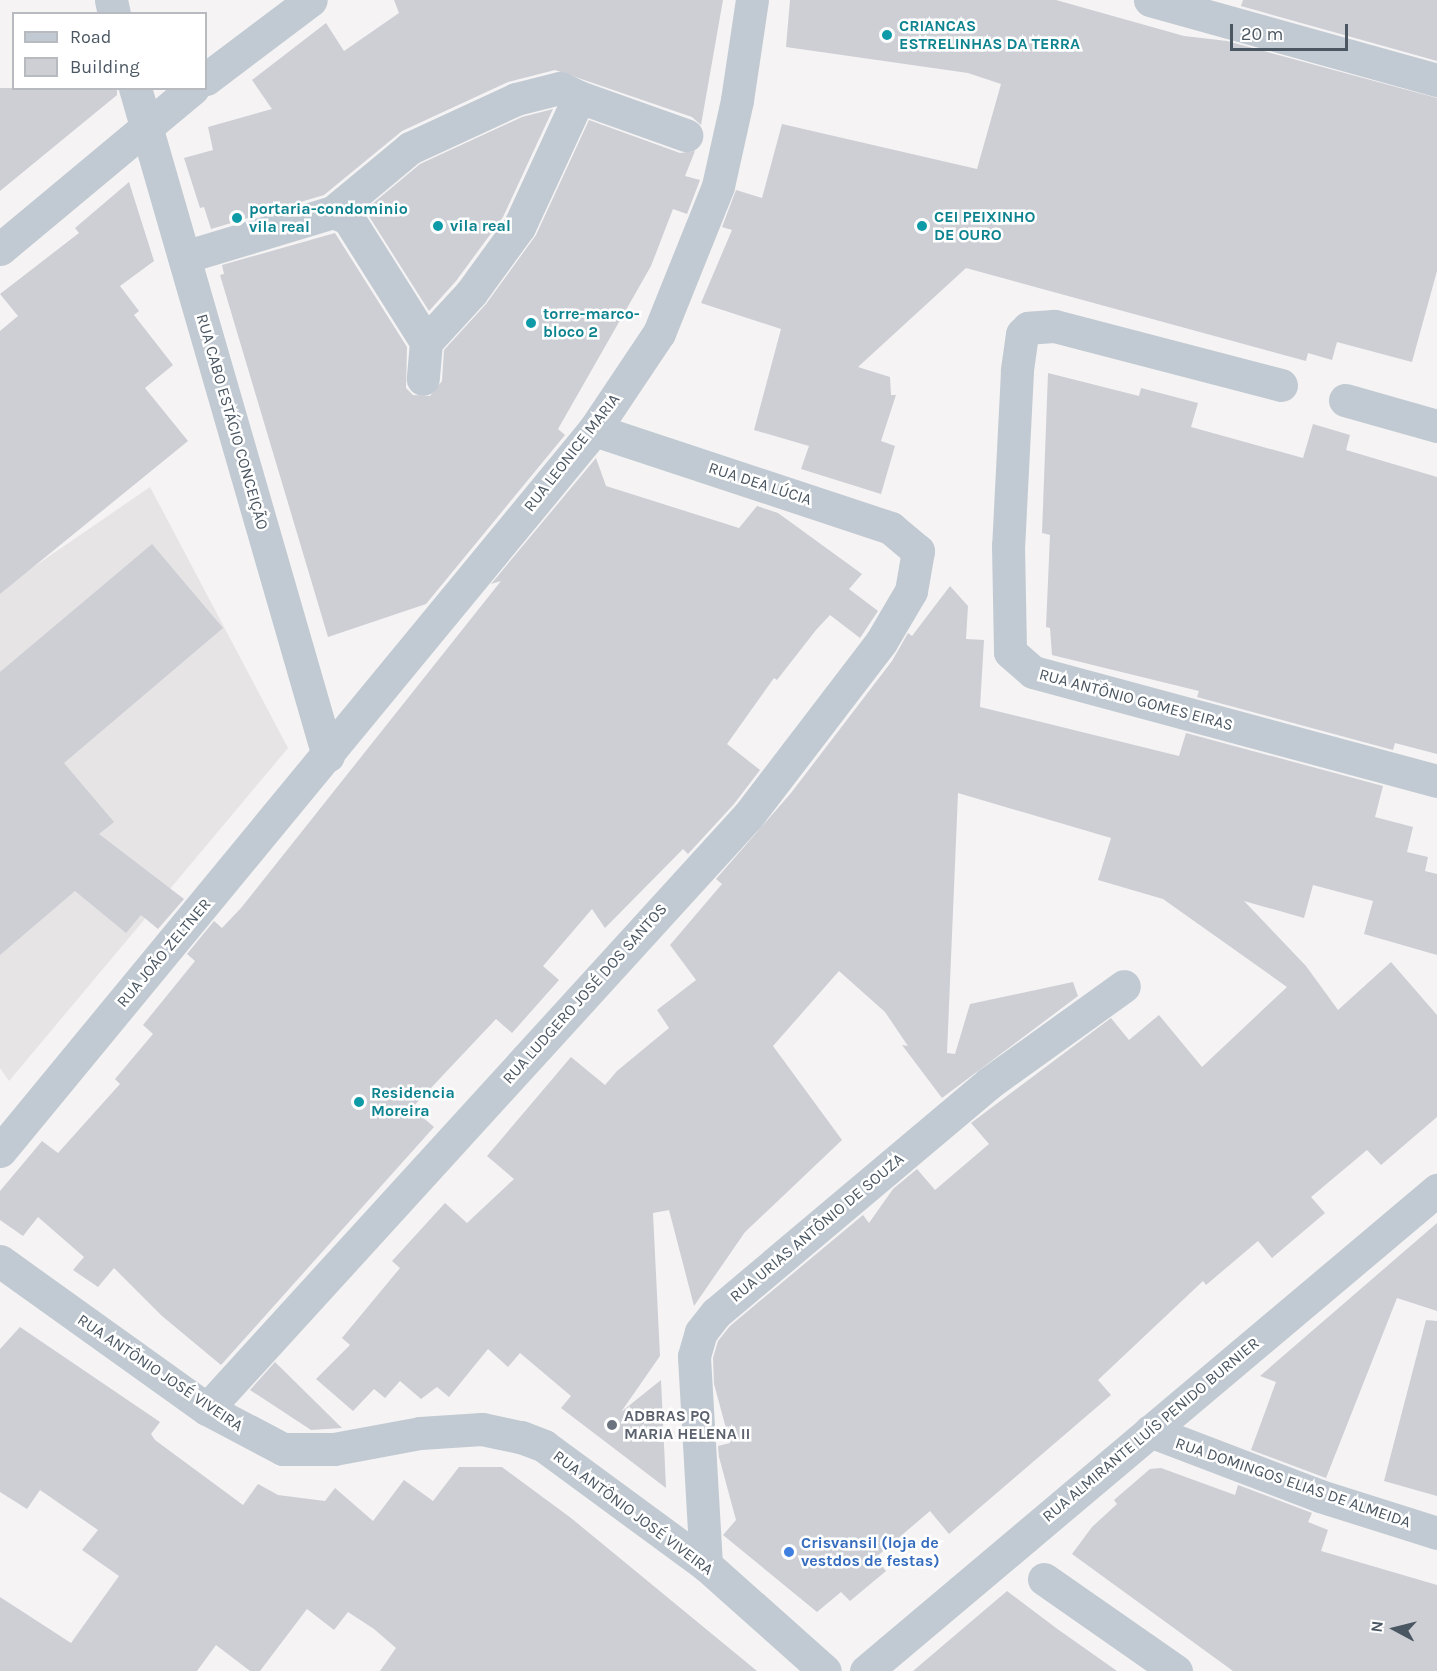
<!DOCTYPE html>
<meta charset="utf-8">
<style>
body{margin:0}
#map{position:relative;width:1437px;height:1671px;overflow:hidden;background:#f5f3f3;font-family:Karla,sans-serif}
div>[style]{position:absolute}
.education>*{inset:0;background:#e6e4e5}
.building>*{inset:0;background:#cdcfd5}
.street>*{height:33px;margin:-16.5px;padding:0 16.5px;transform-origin:16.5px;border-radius:16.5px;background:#c1cad2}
.dots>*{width:16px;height:16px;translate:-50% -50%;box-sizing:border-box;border:3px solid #fff;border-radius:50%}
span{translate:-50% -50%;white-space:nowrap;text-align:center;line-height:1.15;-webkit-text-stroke:5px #fff;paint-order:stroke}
.culture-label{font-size:16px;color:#0d838f;font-weight:700}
.left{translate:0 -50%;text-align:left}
.street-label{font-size:16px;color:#4a5661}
.worship-label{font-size:16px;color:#5b616d;font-weight:700}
.shop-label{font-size:16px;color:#366cbe;font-weight:700}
.legend{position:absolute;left:12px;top:12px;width:195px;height:78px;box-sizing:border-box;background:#fff;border:2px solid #b7bbc0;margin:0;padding:8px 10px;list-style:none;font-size:18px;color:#4a5661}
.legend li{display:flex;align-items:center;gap:12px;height:30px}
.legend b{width:30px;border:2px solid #b7bbc0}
.north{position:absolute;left:1365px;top:1599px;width:60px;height:60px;-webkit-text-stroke:4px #fff;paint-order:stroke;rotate:277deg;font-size:16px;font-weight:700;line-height:24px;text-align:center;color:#4a5661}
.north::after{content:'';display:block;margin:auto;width:21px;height:27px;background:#4a5661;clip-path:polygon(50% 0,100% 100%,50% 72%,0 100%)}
.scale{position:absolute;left:1230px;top:24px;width:118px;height:27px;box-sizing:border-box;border:3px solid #4a5661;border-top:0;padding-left:8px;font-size:18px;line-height:21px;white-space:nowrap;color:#4a5661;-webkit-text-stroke:4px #fff;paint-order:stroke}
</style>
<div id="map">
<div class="education">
<div style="clip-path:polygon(150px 487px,288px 748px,9px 1081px,0 1068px,0 590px)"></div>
</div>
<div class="building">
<div style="clip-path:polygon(394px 0,723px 0,701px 125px,692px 117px,555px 70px,508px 82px,402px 131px,324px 195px,211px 229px,204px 207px,200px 208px,184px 158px,213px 150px,208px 127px,272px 109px,252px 80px,326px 23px,344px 51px,399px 13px)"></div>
<div style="clip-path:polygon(790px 0,1056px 0,1184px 36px,1227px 41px,1437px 98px,1437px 271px,1412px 362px,1337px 342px,1332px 360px,1308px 353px,1306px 361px,966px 268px,858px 367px,890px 377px,891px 395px,896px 395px,881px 441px,895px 446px,881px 494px,801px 469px,809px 446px,754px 430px,781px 329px,701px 303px,732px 230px,722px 227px,736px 190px,762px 198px,782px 124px,977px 169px,1001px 84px,968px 73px,786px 47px)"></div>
<div style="clip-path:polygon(1243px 0,1437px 0,1437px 61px,1241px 6px)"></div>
<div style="clip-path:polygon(0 88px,117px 88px,117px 95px,0 191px)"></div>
<div style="clip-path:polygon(553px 109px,503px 217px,456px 281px,429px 311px,365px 210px,420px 164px,522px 117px)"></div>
<div style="clip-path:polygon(589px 120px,680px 153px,695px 151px,685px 176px,700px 180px,687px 214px,673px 209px,651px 266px,558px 429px,565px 435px,426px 604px,328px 637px,220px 275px,224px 274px,222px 265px,335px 233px,407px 347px,406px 388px,413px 395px,430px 396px,442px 381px,444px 350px,486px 304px,536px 235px)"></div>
<div style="clip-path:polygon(129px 182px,154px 261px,120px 286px,139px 311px,134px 315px,173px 365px,145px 388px,188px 441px,0 594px,0 331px,18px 316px,0 294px,79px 233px,75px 228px)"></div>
<div style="clip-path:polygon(1048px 373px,1139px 396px,1141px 388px,1198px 403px,1191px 427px,1303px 458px,1313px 424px,1350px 435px,1346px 450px,1437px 477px,1437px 754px,1395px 743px,1393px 750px,1197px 697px,1199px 691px,1052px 655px,1050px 628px,1046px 627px,1050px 535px,1042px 533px)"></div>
<div style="clip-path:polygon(596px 458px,606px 486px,739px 528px,757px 506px,778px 513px,862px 574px,849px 589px,878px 611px,860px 638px,830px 615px,816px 630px,777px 680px,774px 678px,727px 744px,760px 770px,734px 804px,688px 854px,683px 849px,605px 928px,592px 909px,543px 966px,559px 980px,512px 1033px,496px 1019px,412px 1108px,434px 1127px,221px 1365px,162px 1316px,114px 1268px,98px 1287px,73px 1270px,84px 1257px,38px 1217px,23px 1236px,0 1220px,0 1191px,42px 1141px,58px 1153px,120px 1084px,115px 1079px,153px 1034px,143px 1025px,195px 961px,187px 954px,214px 921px,222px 928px,241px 908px,501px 581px,491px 584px)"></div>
<div style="clip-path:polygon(152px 544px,223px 628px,64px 763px,114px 822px,99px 834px,184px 899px,158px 929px,141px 915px,126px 933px,75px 891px,0 955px,0 672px)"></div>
<div style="clip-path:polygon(950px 586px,968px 606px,966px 639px,984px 640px,980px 707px,1179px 756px,1186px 733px,1383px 786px,1375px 817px,1413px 827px,1407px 852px,1428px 857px,1425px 871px,1437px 874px,1437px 955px,1364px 934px,1373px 901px,1313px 885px,1304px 918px,1244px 901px,1306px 966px,1338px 1010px,1391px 962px,1437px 1015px,1437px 1117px,1381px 1165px,1367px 1150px,1311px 1197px,1325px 1213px,1272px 1258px,1258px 1241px,1206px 1285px,1203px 1281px,1098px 1380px,1111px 1395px,949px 1534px,930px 1511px,875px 1558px,886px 1571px,850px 1601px,841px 1592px,817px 1612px,723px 1535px,736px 1520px,719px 1457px,718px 1446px,730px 1443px,714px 1384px,713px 1358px,718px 1341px,730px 1326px,863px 1215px,869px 1223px,893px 1189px,917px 1169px,935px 1190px,989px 1144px,971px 1123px,1111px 1018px,1129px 1040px,1159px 1015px,1202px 1067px,1287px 987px,1163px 899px,1098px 880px,1111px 838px,958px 793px,947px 1053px,955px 1054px,970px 1004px,1073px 982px,1078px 996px,942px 1098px,902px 1045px,908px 1046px,885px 1012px,839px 971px,773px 1046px,842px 1140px,745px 1232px,694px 1306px,669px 1210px,653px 1213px,660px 1356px,621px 1412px,661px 1380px,666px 1488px,561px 1408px,571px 1396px,520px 1353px,508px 1367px,488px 1349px,449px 1397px,437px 1387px,421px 1399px,400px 1381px,385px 1398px,374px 1389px,353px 1411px,316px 1379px,350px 1345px,342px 1338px,400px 1268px,392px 1261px,445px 1203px,467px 1223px,514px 1179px,487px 1156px,571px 1057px,605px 1085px,617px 1071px,669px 1028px,657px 1010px,696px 980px,670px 945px,722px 884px,716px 879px,791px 793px,892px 661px,908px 633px,912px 636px)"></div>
<div style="clip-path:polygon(1437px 1223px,1437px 1311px,1397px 1298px,1326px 1478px,1251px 1450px,1276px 1382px,1260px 1376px)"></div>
<div style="clip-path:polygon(1426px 1320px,1437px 1321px,1437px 1496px,1384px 1481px)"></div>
<div style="clip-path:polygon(20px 1327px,160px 1422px,151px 1434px,155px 1440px,243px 1505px,258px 1484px,278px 1495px,325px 1501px,335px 1488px,373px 1521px,404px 1480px,433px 1501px,459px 1467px,502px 1467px,571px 1518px,757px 1671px,380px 1671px,396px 1648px,374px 1629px,348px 1612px,334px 1630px,307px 1609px,260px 1671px,250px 1671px,216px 1645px,197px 1671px,0 1671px,0 1597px,71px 1643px,119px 1576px,82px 1550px,98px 1530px,40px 1490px,27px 1509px,0 1492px,0 1349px)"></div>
<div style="clip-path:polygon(275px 1362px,342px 1428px,311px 1430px,250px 1390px)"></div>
<div style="clip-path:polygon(1161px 1468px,1235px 1495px,1238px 1485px,1312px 1513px,1308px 1522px,1328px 1530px,1321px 1551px,1437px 1585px,1437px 1671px,1233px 1671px,1072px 1554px,1092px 1527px,1117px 1504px,1114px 1500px,1150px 1469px)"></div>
<div style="clip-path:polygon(1007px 1591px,1056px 1628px,1117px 1671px,913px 1671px)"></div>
</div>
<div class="street">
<div style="left:111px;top:0;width:14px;rotate:78deg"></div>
<div style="left:1150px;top:0;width:298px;rotate:15.6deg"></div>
<div style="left:206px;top:79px;width:131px;rotate:-37deg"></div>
<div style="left:135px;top:88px;width:695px;rotate:73.88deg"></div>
<div style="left:333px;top:212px;width:100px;rotate:-39.7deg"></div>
<div style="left:410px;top:148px;width:117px;rotate:-24.8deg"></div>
<div style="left:516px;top:99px;width:45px;rotate:-14deg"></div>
<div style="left:560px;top:88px;width:21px;rotate:25deg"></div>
<div style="left:0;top:249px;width:251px;rotate:-39.8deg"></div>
<div style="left:184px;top:257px;width:156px;rotate:-16.8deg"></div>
<div style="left:333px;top:212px;width:16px;rotate:22deg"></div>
<div style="left:348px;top:218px;width:146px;rotate:57.8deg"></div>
<div style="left:426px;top:342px;width:37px;rotate:95deg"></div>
<div style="left:426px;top:342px;width:67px;rotate:-47.4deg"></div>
<div style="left:471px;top:293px;width:82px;rotate:-54deg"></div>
<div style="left:519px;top:227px;width:143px;rotate:-65.2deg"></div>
<div style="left:579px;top:97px;width:114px;rotate:19.6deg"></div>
<div style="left:1281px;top:385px;width:235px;rotate:-165.4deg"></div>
<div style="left:1054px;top:326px;width:26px;rotate:176deg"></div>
<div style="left:1028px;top:328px;width:8px;rotate:135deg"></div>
<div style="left:1022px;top:334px;width:37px;rotate:98deg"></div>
<div style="left:1017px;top:371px;width:175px;rotate:92.9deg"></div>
<div style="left:1008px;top:546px;width:106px;rotate:88.9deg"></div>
<div style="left:1010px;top:652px;width:30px;rotate:41deg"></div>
<div style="left:1033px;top:672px;width:418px;rotate:15.1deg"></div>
<div style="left:1345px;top:400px;width:96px;rotate:15.8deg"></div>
<div style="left:0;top:1151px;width:934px;rotate:-50.52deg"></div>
<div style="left:594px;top:430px;width:117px;rotate:-56.2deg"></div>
<div style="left:659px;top:333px;width:158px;rotate:-68.1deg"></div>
<div style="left:718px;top:186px;width:88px;rotate:-77.5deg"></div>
<div style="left:737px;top:100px;width:101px;rotate:-81.5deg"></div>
<div style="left:0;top:1261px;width:254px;rotate:35.6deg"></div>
<div style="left:207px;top:1409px;width:86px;rotate:27.8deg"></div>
<div style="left:283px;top:1449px;width:51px"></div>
<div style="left:334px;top:1449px;width:87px;rotate:-10.5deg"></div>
<div style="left:420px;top:1433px;width:62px;rotate:-3.7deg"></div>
<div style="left:482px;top:1429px;width:40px;rotate:12deg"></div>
<div style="left:521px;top:1437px;width:25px;rotate:21deg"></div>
<div style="left:544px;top:1446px;width:201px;rotate:36.3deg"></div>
<div style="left:706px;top:1565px;width:159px;rotate:41.7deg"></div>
<div style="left:207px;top:1409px;width:803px;rotate:-47.63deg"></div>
<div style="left:748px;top:816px;width:219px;rotate:-52.6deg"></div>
<div style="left:881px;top:642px;width:59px;rotate:-59.5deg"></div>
<div style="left:911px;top:591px;width:41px;rotate:-80.1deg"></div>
<div style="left:918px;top:551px;width:35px;rotate:-140deg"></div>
<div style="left:891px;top:528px;width:313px;rotate:-161.7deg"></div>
<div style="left:1150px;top:1431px;width:182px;rotate:20.9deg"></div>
<div style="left:1320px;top:1496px;width:123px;rotate:17.5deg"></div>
<div style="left:706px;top:1565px;width:209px;rotate:-93.3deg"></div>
<div style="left:694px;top:1356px;width:25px;rotate:-74deg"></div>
<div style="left:701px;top:1332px;width:24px;rotate:-52deg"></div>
<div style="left:716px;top:1313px;width:357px;rotate:-40.1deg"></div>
<div style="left:989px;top:1083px;width:166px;rotate:-35.7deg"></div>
<div style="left:1044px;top:1579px;width:161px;rotate:34.9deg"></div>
<div style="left:866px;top:1671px;width:747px;rotate:-40.11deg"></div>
</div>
<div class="dots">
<div style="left:887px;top:35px;background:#0f9aa8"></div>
<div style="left:237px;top:218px;background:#0f9aa8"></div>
<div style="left:438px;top:226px;background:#0f9aa8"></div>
<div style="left:922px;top:226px;background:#0f9aa8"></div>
<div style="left:531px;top:323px;background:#0f9aa8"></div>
<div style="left:359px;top:1102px;background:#0f9aa8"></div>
<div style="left:612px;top:1425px;background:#6b7280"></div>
<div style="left:789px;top:1552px;background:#3f7fe0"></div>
</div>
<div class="culture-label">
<span class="left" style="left:899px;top:35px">CRIANCAS<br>ESTRELINHAS DA TERRA</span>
<span class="left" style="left:249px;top:218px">portaria-condominio<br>vila real</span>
<span class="left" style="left:934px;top:226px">CEI PEIXINHO<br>DE OURO</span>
<span class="left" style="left:450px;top:226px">vila real</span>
<span class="left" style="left:543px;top:323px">torre-marco-<br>bloco 2</span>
<span class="left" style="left:371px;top:1102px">Residencia<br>Moreira</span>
</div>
<div class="street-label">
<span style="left:232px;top:422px;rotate:74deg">RUA CABO ESTÁCIO CONCEIÇÃO</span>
<span style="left:572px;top:453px;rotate:-52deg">RUA LEONICE MARIA</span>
<span style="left:760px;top:484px;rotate:18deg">RUA DEA LÚCIA</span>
<span style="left:1136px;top:700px;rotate:15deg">RUA ANTÔNIO GOMES EIRAS</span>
<span style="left:164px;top:953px;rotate:-50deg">RUA JOÃO ZELTNER</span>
<span style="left:585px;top:994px;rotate:-48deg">RUA LUDGERO JOSÉ DOS SANTOS</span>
<span style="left:817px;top:1228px;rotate:-40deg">RUA URIAS ANTÔNIO DE SOUZA</span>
<span style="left:160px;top:1373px;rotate:34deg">RUA ANTÔNIO JOSÉ VIVEIRA</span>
<span style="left:1151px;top:1430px;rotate:-40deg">RUA ALMIRANTE LUÍS PENIDO BURNIER</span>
<span style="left:1293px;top:1483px;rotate:19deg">RUA DOMINGOS ELIAS DE ALMEIDA</span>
<span style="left:633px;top:1513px;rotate:37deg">RUA ANTÔNIO JOSÉ VIVEIRA</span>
</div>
<div class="worship-label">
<span class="left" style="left:624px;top:1425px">ADBRAS PQ<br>MARIA HELENA II</span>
</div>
<div class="shop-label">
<span class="left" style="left:801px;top:1552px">Crisvansil (loja de<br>vestdos de festas)</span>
</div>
<ul class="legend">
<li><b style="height:8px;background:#c1cad2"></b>Road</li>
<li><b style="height:16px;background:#cdcfd5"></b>Building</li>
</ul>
<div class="north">N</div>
<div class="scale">20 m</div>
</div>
